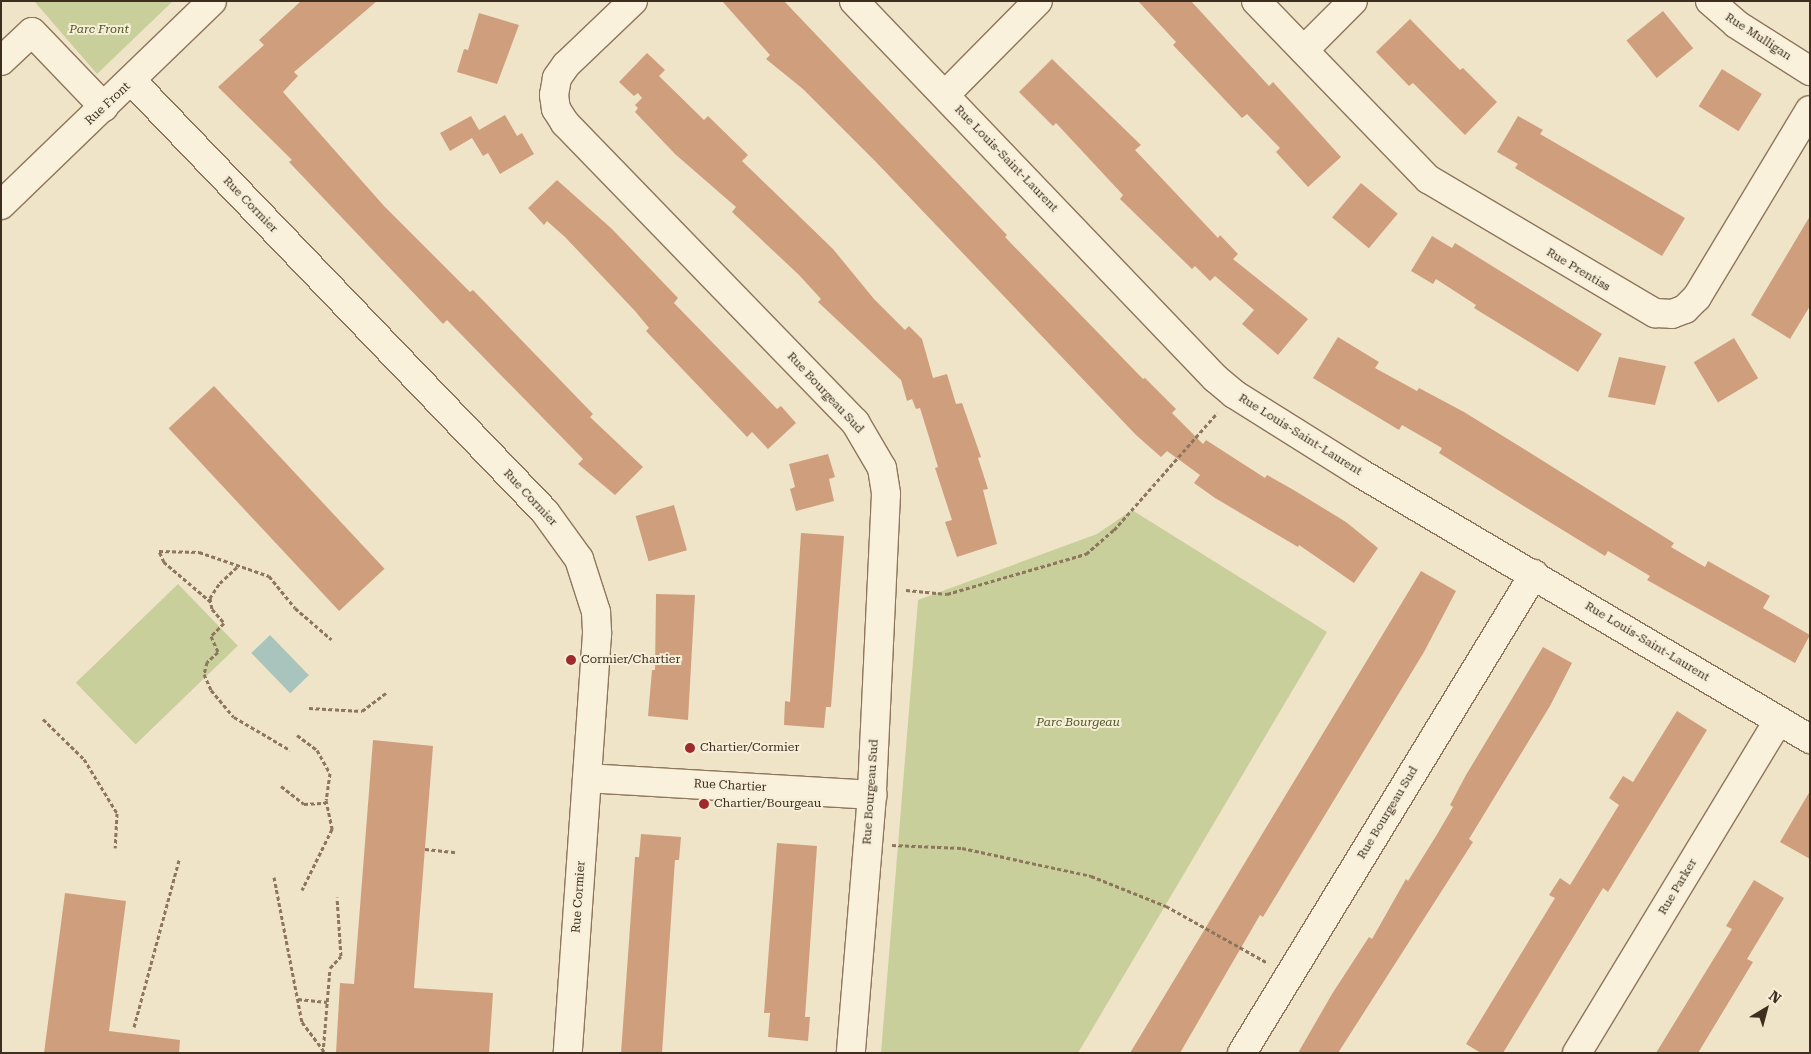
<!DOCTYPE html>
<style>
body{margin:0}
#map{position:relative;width:1811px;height:1054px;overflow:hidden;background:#f0e4c8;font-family:"Roboto Serif",serif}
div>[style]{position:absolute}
.green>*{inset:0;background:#c9cf9b;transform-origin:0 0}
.water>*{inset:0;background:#a9c4bc;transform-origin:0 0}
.building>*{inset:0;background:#cf9f7d;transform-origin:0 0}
.path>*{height:3px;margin-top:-1.5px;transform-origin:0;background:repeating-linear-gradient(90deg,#8d765c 0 4px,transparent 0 6.5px)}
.roads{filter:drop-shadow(1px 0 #8d765c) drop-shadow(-1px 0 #8d765c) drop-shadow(0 1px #8d765c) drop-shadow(0 -1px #8d765c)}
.minor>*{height:28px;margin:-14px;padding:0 14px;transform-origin:14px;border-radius:14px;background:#faf1dc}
.dots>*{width:14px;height:14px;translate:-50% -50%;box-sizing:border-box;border:2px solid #f7eed8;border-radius:50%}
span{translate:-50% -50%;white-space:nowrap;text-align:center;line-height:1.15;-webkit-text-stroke:4px #f7eed8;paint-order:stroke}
.park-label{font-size:12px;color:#4d5a26;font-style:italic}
.street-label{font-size:12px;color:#3d2e20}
.poi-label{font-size:12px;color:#3d2e20}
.left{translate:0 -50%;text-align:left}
.frame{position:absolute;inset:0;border:2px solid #3d2e20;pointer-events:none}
.north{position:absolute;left:1741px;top:984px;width:50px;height:50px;-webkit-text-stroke:4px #f7eed8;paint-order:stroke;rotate:37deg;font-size:14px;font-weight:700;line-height:20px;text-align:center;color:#3d2e20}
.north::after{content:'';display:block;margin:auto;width:18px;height:22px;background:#3d2e20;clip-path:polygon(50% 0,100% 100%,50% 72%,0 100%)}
</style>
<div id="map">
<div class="green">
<div style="clip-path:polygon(34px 1px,173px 1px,97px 74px)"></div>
<div style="clip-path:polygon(1132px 510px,1327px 632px,1078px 1053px,881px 1053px,918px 600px,1097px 534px)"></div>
<div style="left:178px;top:584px;width:86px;height:142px;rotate:46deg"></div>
</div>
<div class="water">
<div style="left:270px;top:635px;width:56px;height:26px;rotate:46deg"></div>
</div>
<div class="building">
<div style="clip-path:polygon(301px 1px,377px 1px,294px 72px,298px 76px,283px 92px,384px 206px,470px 292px,473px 290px,593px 414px,590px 417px,643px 467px,615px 495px,578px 464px,583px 459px,447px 320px,443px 324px,289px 162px,292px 160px,218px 87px,264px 45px,259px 40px)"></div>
<div style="clip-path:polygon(722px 1px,784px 1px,1007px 235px,1005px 237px,1143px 379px,1145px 378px,1176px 409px,1172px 413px,1203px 444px,1206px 440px,1265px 478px,1267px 475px,1292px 489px,1346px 522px,1378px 548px,1354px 583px,1299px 545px,1298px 547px,1215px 498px,1194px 483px,1200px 475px,1167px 451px,1161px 457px,1136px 435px,875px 161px,803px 89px,766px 59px,770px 55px)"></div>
<div style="clip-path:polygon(1138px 1px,1191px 1px,1269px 86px,1273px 82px,1341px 157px,1308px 187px,1276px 152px,1280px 148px,1247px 114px,1242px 118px,1173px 45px,1176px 42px)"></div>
<div style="left:1663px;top:11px;width:48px;height:47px;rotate:51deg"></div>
<div style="clip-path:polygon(479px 13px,519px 25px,497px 84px,457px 72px,464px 49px,468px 50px)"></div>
<div style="clip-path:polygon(1410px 19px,1460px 70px,1463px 68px,1497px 102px,1465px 135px,1413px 83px,1409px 86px,1376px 52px)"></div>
<div style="clip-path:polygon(647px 53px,665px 70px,659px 76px,704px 120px,708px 116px,748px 155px,742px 161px,833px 249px,874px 299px,905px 330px,909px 326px,922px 339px,933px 378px,947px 374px,956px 404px,962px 403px,981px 457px,978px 458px,988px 489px,983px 490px,997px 544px,957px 557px,945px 522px,952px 520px,935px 468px,938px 467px,929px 437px,920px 408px,916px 409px,912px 399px,907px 401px,901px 380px,818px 302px,821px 299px,799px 275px,732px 212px,736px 207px,675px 154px,635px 112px,638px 108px,635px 105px,642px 98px,638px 93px,634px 96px,619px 82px)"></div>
<div style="clip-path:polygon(1052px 59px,1141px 145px,1135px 150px,1218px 238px,1220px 235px,1238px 254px,1233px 259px,1308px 319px,1278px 355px,1242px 324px,1254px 310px,1215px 276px,1210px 281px,1195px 266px,1192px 269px,1120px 199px,1123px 195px,1056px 123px,1053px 126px,1019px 92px)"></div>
<div style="left:1722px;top:69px;width:47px;height:44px;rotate:32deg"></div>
<div style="clip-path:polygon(505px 115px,517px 136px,522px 133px,534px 154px,500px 174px,488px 153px,483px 156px,472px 138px,450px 151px,440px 133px,471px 116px,479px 130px)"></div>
<div style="clip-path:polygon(1518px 116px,1543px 130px,1540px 134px,1685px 218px,1662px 256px,1515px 168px,1518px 164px,1497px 152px)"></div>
<div style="clip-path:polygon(557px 180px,612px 229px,678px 298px,674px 303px,777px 409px,781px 406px,796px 423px,768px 449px,752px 432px,747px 437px,646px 331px,649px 328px,635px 311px,565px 237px,547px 221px,544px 225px,528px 208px)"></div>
<div style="left:1361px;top:183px;width:48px;height:45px;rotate:40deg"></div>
<div style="clip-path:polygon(1810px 216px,1810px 306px,1790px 339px,1751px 315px)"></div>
<div style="clip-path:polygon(1432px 236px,1452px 248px,1455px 243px,1602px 334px,1578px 372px,1474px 308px,1476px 305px,1436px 279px,1433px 284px,1411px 271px)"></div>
<div style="clip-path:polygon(1338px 337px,1379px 362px,1375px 368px,1417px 391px,1419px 388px,1464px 412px,1524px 449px,1674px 543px,1671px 547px,1705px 567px,1708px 561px,1770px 596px,1763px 608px,1810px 635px,1795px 663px,1647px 580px,1650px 576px,1608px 551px,1605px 556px,1543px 518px,1439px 453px,1442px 448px,1402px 425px,1399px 430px,1313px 378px)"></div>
<div style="left:1734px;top:338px;width:47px;height:47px;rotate:59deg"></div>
<div style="clip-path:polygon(1619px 357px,1666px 366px,1655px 405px,1608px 397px)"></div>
<div style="left:214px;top:386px;width:250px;height:62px;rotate:47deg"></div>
<div style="clip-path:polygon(828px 454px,835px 477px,829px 479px,834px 501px,796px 511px,790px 489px,795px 487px,789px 464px)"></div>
<div style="left:674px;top:505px;width:47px;height:40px;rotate:74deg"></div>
<div style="clip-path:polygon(801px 533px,844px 536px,831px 707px,826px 707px,824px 728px,784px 725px,785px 701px,790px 702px)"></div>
<div style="clip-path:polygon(1421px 571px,1456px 591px,1424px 652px,1263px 917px,1260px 915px,1180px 1053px,1130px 1053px)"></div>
<div style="clip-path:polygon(656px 594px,695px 595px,688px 720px,648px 716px,652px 670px,655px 670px)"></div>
<div style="clip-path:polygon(1543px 647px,1572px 663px,1550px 706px,1469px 839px,1473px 842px,1338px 1053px,1298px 1053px,1332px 994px,1369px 937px,1372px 939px,1406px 879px,1408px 881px,1436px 836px,1453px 807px,1450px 805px,1466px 775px)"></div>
<div style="clip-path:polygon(1677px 711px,1707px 730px,1608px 892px,1603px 888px,1503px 1053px,1481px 1053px,1466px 1044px,1555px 898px,1549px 895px,1560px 878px,1570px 885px,1619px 805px,1609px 798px,1623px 776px,1633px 782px)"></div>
<div style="clip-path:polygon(373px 740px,433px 746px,414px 988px,493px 993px,489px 1053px,336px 1053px,340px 983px,354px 984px)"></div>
<div style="clip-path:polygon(1810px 791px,1810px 859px,1780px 842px)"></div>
<div style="clip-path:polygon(641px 834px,681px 837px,679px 860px,675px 860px,662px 1053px,621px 1053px,635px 857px,639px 857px)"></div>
<div style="clip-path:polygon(777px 843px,817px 846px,805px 1017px,810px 1017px,808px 1041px,768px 1037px,770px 1013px,764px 1013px)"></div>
<div style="clip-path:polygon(1754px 880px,1784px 898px,1747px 959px,1753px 962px,1698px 1053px,1656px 1053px,1732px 929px,1726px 926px)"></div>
<div style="clip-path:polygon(65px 893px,126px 901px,109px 1031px,180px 1040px,179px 1053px,44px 1053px)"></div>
</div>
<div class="path">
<div style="left:237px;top:567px;width:25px;rotate:137deg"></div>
<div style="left:219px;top:584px;width:17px;rotate:123deg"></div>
<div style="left:210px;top:598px;width:11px;rotate:80deg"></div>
<div style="left:212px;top:609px;width:18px;rotate:49deg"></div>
<div style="left:224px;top:623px;width:18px;rotate:135deg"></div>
<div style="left:211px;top:636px;width:17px;rotate:66deg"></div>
<div style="left:218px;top:652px;width:15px;rotate:138deg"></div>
<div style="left:207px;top:662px;width:12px;rotate:104deg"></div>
<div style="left:204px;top:674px;width:17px;rotate:66deg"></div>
<div style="left:211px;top:690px;width:35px;rotate:50deg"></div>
<div style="left:234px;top:717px;width:65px;rotate:30.5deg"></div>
<div style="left:906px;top:590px;width:41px;rotate:5.6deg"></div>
<div style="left:947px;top:594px;width:145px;rotate:-16.1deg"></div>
<div style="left:1086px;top:554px;width:37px;rotate:-41deg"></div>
<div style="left:1114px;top:530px;width:156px;rotate:-48.6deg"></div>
<div style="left:211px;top:602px;width:62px;rotate:-139.6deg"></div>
<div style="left:164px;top:562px;width:12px;rotate:-114deg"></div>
<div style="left:159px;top:551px;width:40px;rotate:1.4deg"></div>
<div style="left:199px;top:552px;width:74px;rotate:18.9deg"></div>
<div style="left:269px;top:576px;width:41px;rotate:50.9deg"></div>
<div style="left:295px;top:608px;width:48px;rotate:40.7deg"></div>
<div style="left:309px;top:708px;width:53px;rotate:3.2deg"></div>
<div style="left:362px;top:711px;width:31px;rotate:-37deg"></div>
<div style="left:43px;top:719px;width:57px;rotate:44.3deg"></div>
<div style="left:84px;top:759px;width:63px;rotate:58.6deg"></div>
<div style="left:117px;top:813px;width:35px;rotate:93deg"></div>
<div style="left:297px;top:735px;width:25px;rotate:37deg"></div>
<div style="left:317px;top:750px;width:26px;rotate:61deg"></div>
<div style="left:330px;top:773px;width:27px;rotate:98deg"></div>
<div style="left:326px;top:800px;width:30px;rotate:78deg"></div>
<div style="left:332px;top:829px;width:68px;rotate:116.2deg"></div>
<div style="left:281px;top:786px;width:29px;rotate:38deg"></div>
<div style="left:304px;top:804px;width:22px;rotate:-3deg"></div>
<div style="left:892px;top:845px;width:70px;rotate:2.5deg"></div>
<div style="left:962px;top:848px;width:132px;rotate:12.2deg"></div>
<div style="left:1091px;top:876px;width:81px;rotate:21.8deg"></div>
<div style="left:1166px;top:906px;width:117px;rotate:29.2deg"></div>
<div style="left:425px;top:849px;width:31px;rotate:6deg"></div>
<div style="left:274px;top:877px;width:148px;rotate:79.1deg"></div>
<div style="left:302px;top:1022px;width:35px;rotate:53deg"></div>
<div style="left:298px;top:999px;width:29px;rotate:6deg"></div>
<div style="left:134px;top:1027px;width:173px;rotate:-74.9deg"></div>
<div style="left:323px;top:1053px;width:85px;rotate:-85.3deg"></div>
<div style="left:330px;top:968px;width:16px;rotate:-47deg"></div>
<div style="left:341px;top:956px;width:59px;rotate:-93.9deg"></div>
</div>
<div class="roads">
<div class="minor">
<div style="left:633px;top:1px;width:93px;rotate:136.3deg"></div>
<div style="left:566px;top:65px;width:16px;rotate:125deg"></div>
<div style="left:557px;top:78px;width:17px;rotate:100deg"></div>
<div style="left:554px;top:95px;width:14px;rotate:82deg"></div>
<div style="left:556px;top:109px;width:17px;rotate:57deg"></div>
<div style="left:565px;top:123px;width:417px;rotate:45.9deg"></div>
<div style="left:855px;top:422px;width:53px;rotate:59.6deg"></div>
<div style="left:882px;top:468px;width:26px;rotate:81deg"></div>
<div style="left:886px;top:494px;width:301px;rotate:92.7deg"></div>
<div style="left:872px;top:795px;width:259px;rotate:94.7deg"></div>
<div style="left:854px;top:1px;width:522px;rotate:46.24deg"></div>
<div style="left:1215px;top:378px;width:25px;rotate:40deg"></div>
<div style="left:1234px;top:394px;width:149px;rotate:32.1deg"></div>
<div style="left:1360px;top:473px;width:523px;rotate:30.59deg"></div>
<div style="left:1256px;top:1px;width:248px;rotate:46deg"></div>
<div style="left:1428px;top:179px;width:264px;rotate:30.6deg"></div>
<div style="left:1655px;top:313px;width:17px;rotate:3deg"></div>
<div style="left:1672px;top:314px;width:14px;rotate:-21deg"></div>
<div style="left:1685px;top:309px;width:17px;rotate:-45deg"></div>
<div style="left:1697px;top:297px;width:218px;rotate:-58.9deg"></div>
<div style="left:1710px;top:1px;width:35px;rotate:41deg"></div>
<div style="left:1736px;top:24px;width:88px;rotate:32.4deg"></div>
<div style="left:1304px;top:50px;width:69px;rotate:-45deg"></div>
<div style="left:1px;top:61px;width:42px;rotate:-43.1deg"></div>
<div style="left:32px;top:32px;width:104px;rotate:46.2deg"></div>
<div style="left:132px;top:81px;width:597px;rotate:46.22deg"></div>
<div style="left:545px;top:512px;width:58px;rotate:54.1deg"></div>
<div style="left:579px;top:559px;width:56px;rotate:72.2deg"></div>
<div style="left:596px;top:612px;width:22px;rotate:87deg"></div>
<div style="left:597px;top:634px;width:420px;rotate:94deg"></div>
<div style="left:945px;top:95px;width:132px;rotate:-45.3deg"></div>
<div style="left:1px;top:205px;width:293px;rotate:-44deg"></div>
<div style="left:587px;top:778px;width:286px;rotate:3.4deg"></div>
<div style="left:1242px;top:1053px;width:561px;rotate:-58.63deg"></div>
<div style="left:1577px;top:1053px;width:388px;rotate:-58.8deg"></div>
</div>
</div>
<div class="dots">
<div style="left:571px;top:660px;background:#9e2a2b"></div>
<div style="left:690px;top:748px;background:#9e2a2b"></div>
<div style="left:704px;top:804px;background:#9e2a2b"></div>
</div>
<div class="park-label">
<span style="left:99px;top:30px">Parc Front</span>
<span style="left:1078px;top:723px">Parc Bourgeau</span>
</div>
<div class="street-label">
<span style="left:1758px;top:37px;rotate:33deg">Rue Mulligan</span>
<span style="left:108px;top:104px;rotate:-43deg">Rue Front</span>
<span style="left:1006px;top:159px;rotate:46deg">Rue Louis-Saint-Laurent</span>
<span style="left:250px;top:205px;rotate:46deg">Rue Cormier</span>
<span style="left:1578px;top:270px;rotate:31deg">Rue Prentiss</span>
<span style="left:825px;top:393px;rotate:47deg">Rue Bourgeau Sud</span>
<span style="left:1300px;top:435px;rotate:32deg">Rue Louis-Saint-Laurent</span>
<span style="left:530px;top:498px;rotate:47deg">Rue Cormier</span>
<span style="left:1647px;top:642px;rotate:31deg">Rue Louis-Saint-Laurent</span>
<span style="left:730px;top:786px;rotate:3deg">Rue Chartier</span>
<span style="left:871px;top:792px;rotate:-86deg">Rue Bourgeau Sud</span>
<span style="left:1388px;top:813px;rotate:-59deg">Rue Bourgeau Sud</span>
<span style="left:1678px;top:887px;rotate:-59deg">Rue Parker</span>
<span style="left:579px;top:897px;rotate:-86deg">Rue Cormier</span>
</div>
<div class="poi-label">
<span class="left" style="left:581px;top:660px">Cormier/Chartier</span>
<span class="left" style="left:700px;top:748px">Chartier/Cormier</span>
<span class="left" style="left:714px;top:804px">Chartier/Bourgeau</span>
</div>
<div class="frame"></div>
<div class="north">N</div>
</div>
